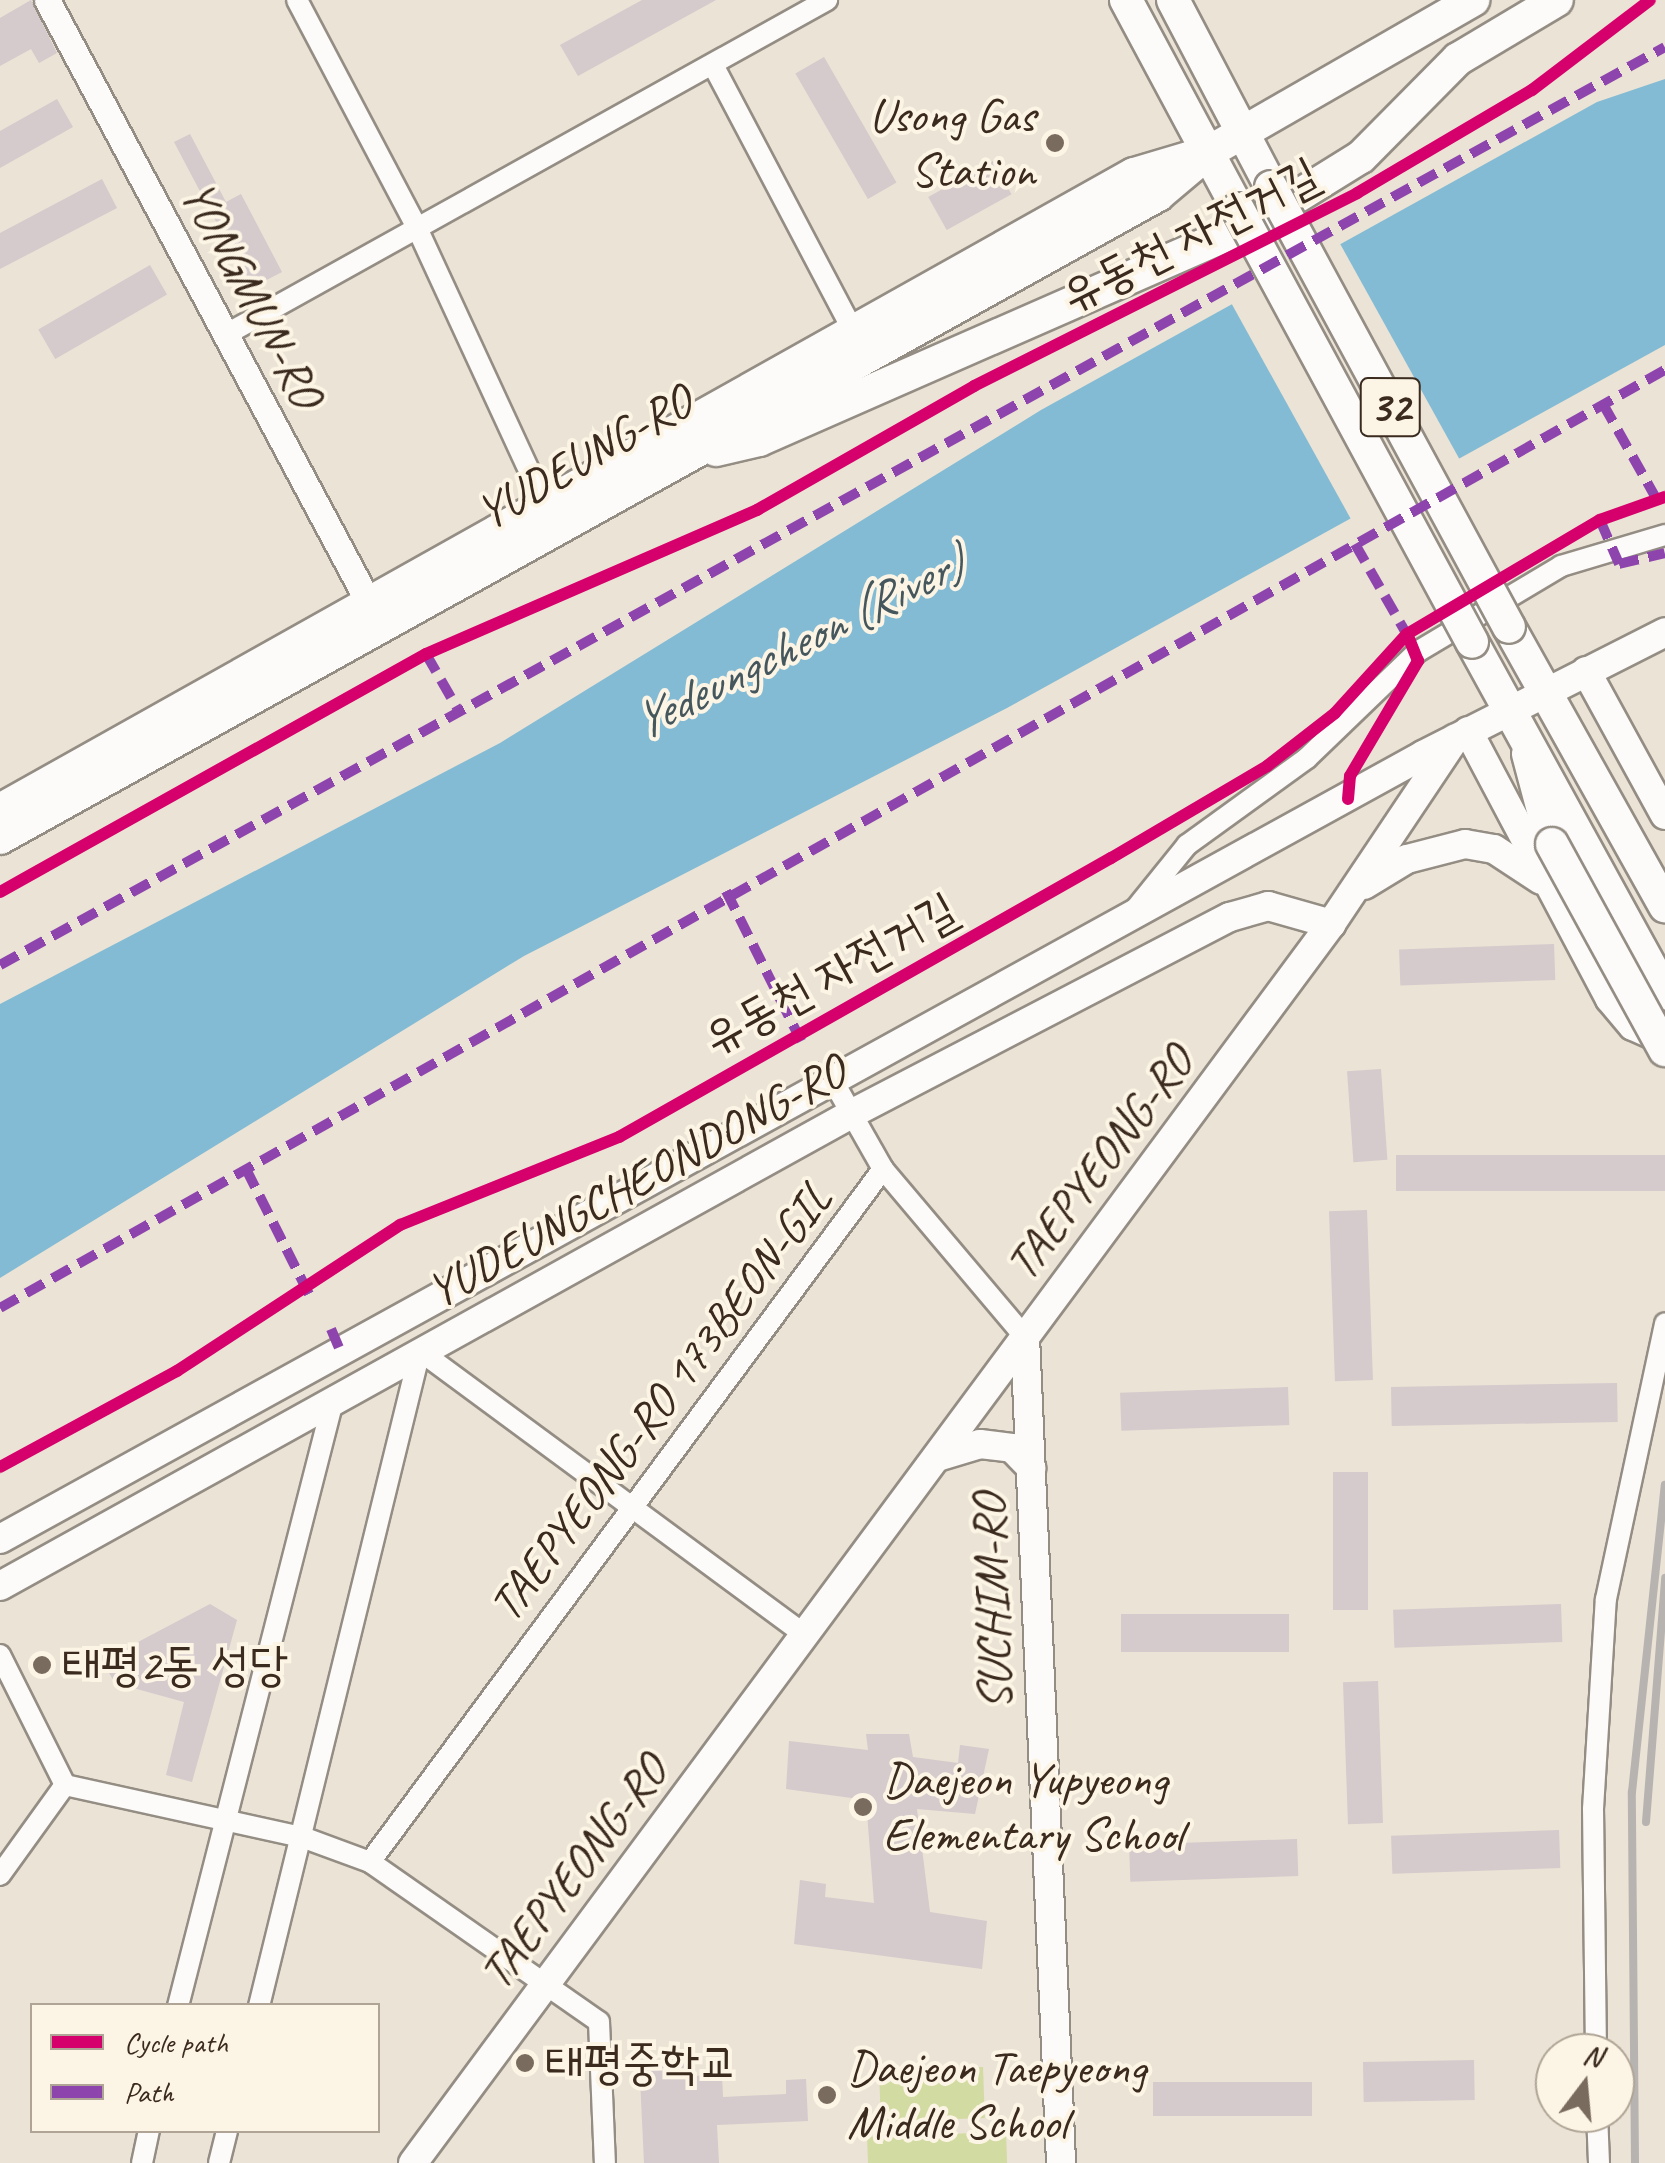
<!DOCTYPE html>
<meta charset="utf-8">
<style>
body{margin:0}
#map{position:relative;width:1665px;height:2163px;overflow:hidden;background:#ebe3d5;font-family:Caveat,"Poor Story",sans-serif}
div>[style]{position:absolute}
.green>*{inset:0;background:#d2dba2;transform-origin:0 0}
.water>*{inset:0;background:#84bbd4}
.pier>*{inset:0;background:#ebe3d5;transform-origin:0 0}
.building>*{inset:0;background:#d5cacc;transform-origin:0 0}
.roads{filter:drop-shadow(2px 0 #948d84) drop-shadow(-2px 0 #948d84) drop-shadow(0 2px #948d84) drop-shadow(0 -2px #948d84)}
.minor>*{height:20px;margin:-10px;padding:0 10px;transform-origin:10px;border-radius:10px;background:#fcfbf9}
.tertiary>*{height:25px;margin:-12.5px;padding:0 12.5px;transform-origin:12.5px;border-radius:12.5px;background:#fcfbf9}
.secondary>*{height:28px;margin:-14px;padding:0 14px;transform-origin:14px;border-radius:14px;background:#fcfbf9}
.primary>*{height:32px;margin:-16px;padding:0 16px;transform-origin:16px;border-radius:16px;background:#fcfbf9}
.rail>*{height:8px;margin:-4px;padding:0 4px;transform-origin:4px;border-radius:4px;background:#b6b3b0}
.bridges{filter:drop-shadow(2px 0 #948d84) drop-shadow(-2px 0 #948d84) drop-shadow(0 2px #948d84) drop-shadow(0 -2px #948d84)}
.primary-bridge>*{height:32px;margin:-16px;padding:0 16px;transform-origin:16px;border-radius:16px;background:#fcfbf9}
.quiet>*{height:10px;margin-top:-5px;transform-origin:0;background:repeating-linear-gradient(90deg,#8e44ad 0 20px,transparent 0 30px)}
.cycleway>*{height:12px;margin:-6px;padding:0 6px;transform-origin:6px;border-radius:6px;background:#d6006c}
.dots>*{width:28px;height:28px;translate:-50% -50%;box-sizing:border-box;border:5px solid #fcf5e5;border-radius:50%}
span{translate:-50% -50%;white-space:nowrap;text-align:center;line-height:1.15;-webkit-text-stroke:8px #fcf5e5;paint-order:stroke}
.shield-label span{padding:2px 8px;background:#fcf5e5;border:2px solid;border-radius:8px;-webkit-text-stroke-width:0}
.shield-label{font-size:45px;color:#3b2a1e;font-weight:700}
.poi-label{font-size:48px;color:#3b2a1e}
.right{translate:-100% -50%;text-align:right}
.left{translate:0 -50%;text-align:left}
.street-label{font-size:48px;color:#3b2a1e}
.water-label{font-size:50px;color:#45575d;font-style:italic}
.legend{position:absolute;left:30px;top:2003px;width:350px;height:130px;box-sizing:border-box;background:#fcf5e5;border:2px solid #afa495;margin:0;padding:12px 18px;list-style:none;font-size:30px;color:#3b2a1e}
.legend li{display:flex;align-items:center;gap:20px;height:50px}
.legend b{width:50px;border:2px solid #afa495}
.north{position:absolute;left:1535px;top:2033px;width:100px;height:100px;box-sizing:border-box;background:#fcf5e5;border:2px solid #afa495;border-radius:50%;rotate:16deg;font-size:28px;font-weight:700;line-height:40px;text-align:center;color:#3b2a1e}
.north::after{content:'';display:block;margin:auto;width:35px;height:45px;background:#796b5e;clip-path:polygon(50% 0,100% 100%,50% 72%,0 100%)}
</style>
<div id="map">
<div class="green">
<div style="left:983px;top:2067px;width:51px;height:104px;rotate:88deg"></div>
<div style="left:1006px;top:2132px;width:31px;height:139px;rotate:88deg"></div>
</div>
<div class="water">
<div style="clip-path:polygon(1665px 79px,1665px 345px,1007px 708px,524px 956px,0 1278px,0 1004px,500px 743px,1041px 410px,1597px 102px)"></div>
</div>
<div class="pier">
<div style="left:1338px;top:240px;width:255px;height:124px;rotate:61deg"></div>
</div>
<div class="building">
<div style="clip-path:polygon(31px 0,57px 53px,39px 63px,31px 49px,0 66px,0 18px)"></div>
<div style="clip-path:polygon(642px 0,716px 0,578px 76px,560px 45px)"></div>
<div style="left:824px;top:57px;width:145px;height:33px;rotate:60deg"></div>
<div style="clip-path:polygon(57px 99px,73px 127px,0 168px,0 131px)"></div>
<div style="clip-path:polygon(190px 134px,226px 202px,241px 194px,282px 272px,251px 288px,174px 142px)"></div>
<div style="left:993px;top:161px;width:38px;height:74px;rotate:61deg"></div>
<div style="clip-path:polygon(102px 179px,117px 208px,0 269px,0 233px)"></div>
<div style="left:150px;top:265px;width:34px;height:129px;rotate:60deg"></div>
<div style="left:1554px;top:944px;width:36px;height:155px;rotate:88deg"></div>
<div style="left:1381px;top:1069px;width:91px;height:34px;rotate:86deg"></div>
<div style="left:1665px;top:1155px;width:36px;height:269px;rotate:90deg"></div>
<div style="left:1367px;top:1210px;width:170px;height:38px;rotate:88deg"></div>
<div style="left:1617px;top:1383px;width:39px;height:226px;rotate:89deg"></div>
<div style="left:1288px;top:1387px;width:38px;height:168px;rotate:88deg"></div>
<div style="left:1333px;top:1472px;width:35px;height:138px"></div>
<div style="clip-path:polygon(210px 1604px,237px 1620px,192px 1782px,166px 1775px,184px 1702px,115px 1683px,102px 1661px)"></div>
<div style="left:1561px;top:1604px;width:38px;height:168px;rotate:88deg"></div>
<div style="left:1289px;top:1614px;width:38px;height:168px;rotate:90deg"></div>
<div style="left:1378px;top:1681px;width:142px;height:35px;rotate:88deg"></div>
<div style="clip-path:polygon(866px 1734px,909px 1734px,913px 1757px,958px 1763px,960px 1745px,989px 1749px,975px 1814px,917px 1809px,930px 1912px,987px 1921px,982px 1969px,794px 1944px,800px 1880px,826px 1884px,825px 1897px,874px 1903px,866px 1800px,786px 1789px,789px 1741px,868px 1750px)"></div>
<div style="left:1559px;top:1830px;width:38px;height:168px;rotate:88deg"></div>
<div style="left:1297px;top:1839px;width:37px;height:168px;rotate:88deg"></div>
<div style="left:1474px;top:2060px;width:40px;height:111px;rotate:89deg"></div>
<div style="clip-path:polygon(691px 2061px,692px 2076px,722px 2075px,723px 2097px,786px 2094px,786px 2080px,806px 2079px,808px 2121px,717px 2125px,719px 2163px,644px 2163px,640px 2078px,647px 2063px)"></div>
<div style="left:1153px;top:2082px;width:159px;height:34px"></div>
</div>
<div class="roads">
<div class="minor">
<div style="left:297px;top:0;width:258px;rotate:62.2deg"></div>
<div style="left:417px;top:228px;width:307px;rotate:65.2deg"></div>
<div style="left:713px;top:65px;width:301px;rotate:62.2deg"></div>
<div style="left:225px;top:335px;width:689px;rotate:-29.09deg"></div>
<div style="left:1137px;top:907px;width:80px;rotate:-51.1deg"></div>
<div style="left:1187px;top:845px;width:148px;rotate:-35.9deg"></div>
<div style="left:1307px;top:758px;width:153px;rotate:-43.9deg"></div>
<div style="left:1417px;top:652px;width:168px;rotate:-30.8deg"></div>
<div style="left:1561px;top:566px;width:109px;rotate:-16.6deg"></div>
<div style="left:833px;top:1081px;width:101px;rotate:60.4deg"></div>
<div style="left:883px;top:1169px;width:220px;rotate:49.8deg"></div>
<div style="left:0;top:1655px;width:145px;rotate:63.4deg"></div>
<div style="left:370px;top:1862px;width:862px;rotate:-53.49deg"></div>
<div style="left:0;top:1875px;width:111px;rotate:-54.2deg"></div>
<div style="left:65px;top:1785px;width:243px;rotate:12.4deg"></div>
<div style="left:302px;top:1837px;width:72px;rotate:20.2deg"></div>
<div style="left:370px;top:1862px;width:279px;rotate:34.9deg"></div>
<div style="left:599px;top:2022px;width:141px;rotate:87.6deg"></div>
<div style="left:178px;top:2006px;width:629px;rotate:-75.63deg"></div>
<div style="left:259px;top:2006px;width:674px;rotate:-76.19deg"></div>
<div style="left:420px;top:1351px;width:478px;rotate:36.4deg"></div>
<div style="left:1596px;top:2053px;width:244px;rotate:-90.7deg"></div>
<div style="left:1593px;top:1809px;width:210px;rotate:-86.5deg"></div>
<div style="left:1606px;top:1599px;width:282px;rotate:-77.9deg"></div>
<div style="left:1597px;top:2113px;width:50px;rotate:87.7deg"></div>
<div style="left:142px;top:2163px;width:34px;rotate:-78deg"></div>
<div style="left:219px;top:2163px;width:34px;rotate:-76deg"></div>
</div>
<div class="tertiary">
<div style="left:47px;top:0;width:701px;rotate:61.9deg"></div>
</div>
<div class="secondary">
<div style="left:1586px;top:671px;width:164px;rotate:61.3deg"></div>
<div style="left:1468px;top:731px;width:303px;rotate:62.1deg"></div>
<div style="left:1610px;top:999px;width:35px;rotate:50deg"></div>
<div style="left:1633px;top:1026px;width:35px;rotate:24deg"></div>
<div style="left:1364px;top:885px;width:50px;rotate:-31.2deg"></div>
<div style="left:1407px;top:859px;width:60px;rotate:-14.5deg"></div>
<div style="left:1465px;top:844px;width:29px;rotate:10deg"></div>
<div style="left:1494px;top:849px;width:56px;rotate:33.4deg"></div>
<div style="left:1025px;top:1337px;width:827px;rotate:87.5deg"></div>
<div style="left:937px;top:1457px;width:45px;rotate:-16.8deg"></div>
<div style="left:980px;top:1444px;width:32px;rotate:7deg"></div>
<div style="left:1012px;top:1448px;width:28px;rotate:46deg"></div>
<div style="left:0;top:1539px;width:1625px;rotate:-28.85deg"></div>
<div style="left:1423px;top:755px;width:271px;rotate:-26.9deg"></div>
<div style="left:0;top:1586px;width:975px;rotate:-29.01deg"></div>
<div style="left:853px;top:1113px;width:425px;rotate:-27.5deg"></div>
<div style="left:1230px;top:917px;width:40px;rotate:-16deg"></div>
<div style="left:1268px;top:906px;width:66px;rotate:15.9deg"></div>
<div style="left:413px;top:2163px;width:1542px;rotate:-53.46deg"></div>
<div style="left:1331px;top:924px;width:223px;rotate:-56.2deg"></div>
</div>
<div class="primary">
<div style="left:1126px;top:0;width:237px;rotate:61.8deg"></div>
<div style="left:1173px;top:0;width:211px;rotate:62.3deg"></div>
<div style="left:716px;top:450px;width:44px;rotate:-13.1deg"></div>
<div style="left:759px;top:440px;width:543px;rotate:-23.68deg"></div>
<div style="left:1256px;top:222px;width:123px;rotate:-31.8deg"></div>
<div style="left:1361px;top:157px;width:138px;rotate:-45.3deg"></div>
<div style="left:1458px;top:59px;width:115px;rotate:-30.8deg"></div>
<div style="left:1509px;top:627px;width:320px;rotate:60.8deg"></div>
<div style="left:1472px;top:642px;width:401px;rotate:61.2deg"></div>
<div style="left:1528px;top:754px;width:93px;rotate:75.1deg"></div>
<div style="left:0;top:810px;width:1300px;rotate:-29.29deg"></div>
<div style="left:1134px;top:174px;width:64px;rotate:-16.4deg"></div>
<div style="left:0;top:838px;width:1325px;rotate:-29.04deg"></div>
<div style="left:1158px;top:195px;width:67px;rotate:-40.1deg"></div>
<div style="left:1209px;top:152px;width:305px;rotate:-29.9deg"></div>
</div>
</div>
<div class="rail">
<div style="left:1646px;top:1822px;width:245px;rotate:-85.5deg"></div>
<div style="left:1635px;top:2163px;width:371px;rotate:-90.5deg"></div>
<div style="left:1632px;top:1792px;width:309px;rotate:-83.9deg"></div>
</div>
<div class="bridges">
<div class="primary-bridge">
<div style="left:1271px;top:187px;width:500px;rotate:61.59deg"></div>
<div style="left:1238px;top:209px;width:492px;rotate:61.6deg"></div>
<div style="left:1552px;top:844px;width:235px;rotate:61.3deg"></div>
</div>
</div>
<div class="quiet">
<div style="left:1603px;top:404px;width:108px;rotate:60.6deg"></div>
<div style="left:1600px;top:520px;width:48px;rotate:66.6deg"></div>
<div style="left:1619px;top:564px;width:47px;rotate:-13.4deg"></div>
<div style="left:1355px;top:544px;width:111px;rotate:60.2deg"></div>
<div style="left:426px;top:654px;width:62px;rotate:60.1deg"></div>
<div style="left:726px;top:891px;width:168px;rotate:63.4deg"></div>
<div style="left:0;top:965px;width:1901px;rotate:-28.87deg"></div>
<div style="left:815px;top:1065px;width:24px;rotate:42deg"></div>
<div style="left:246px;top:1169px;width:140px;rotate:63.3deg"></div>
<div style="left:0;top:1308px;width:1911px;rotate:-29.4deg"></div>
<div style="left:331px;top:1329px;width:25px;rotate:67deg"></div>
</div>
<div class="cycleway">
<div style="left:1348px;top:799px;width:23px;rotate:-85deg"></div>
<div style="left:1350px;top:776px;width:134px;rotate:-59.4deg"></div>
<div style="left:1418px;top:661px;width:29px;rotate:-112deg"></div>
<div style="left:0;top:892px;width:488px;rotate:-29.2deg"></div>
<div style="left:426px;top:654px;width:361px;rotate:-23.5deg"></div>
<div style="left:757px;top:510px;width:250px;rotate:-29.7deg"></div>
<div style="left:974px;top:386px;width:429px;rotate:-26.7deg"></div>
<div style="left:1357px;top:193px;width:203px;rotate:-30.5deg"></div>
<div style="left:1532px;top:90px;width:148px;rotate:-37.3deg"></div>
<div style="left:0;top:1467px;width:201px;rotate:-28.5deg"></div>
<div style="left:177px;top:1371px;width:267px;rotate:-33.2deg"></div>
<div style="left:400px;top:1225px;width:236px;rotate:-21.9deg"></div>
<div style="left:619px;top:1137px;width:566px;rotate:-29.56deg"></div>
<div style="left:1111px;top:858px;width:181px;rotate:-30.5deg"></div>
<div style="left:1267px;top:766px;width:86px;rotate:-37.9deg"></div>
<div style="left:1335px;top:713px;width:107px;rotate:-47.7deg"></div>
<div style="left:1407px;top:634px;width:224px;rotate:-30.6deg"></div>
<div style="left:1600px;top:520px;width:69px;rotate:-19.5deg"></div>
</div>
<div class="dots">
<div style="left:1055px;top:143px;background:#796b5e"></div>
<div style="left:42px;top:1665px;background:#796b5e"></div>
<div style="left:863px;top:1807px;background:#796b5e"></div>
<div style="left:525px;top:2063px;background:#796b5e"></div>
<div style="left:827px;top:2095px;background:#796b5e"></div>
</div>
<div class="shield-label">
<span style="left:1390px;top:407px">32</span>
</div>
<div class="poi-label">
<span class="right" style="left:1035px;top:143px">Usong Gas<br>Station</span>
<span class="left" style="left:62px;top:1665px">태평2동 성당</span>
<span class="left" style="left:883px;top:1807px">Daejeon Yupyeong<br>Elementary School</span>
<span class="left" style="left:545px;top:2063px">태평중학교</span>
<span class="left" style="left:847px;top:2095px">Daejeon Taepyeong<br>Middle School</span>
</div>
<div class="street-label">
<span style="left:1190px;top:235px;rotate:-27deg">유동천 자전거길</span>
<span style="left:252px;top:294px;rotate:62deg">YONGMUN-RO</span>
<span style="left:584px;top:457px;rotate:-30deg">YUDEUNG-RO</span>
<span style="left:830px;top:974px;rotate:-29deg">유동천 자전거길</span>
<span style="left:1099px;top:1163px;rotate:-53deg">TAEPYEONG-RO</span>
<span style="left:636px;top:1181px;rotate:-29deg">YUDEUNGCHEONDONG-RO</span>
<span style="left:660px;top:1402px;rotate:-53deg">TAEPYEONG-RO 173BEON-GIL</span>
<span style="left:992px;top:1602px;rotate:-92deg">SUCHIM-RO</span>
<span style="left:573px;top:1872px;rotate:-53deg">TAEPYEONG-RO</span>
</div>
<div class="water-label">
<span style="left:797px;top:643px;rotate:-27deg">Yedeungcheon (River)</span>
</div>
<ul class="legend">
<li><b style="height:12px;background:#d6006c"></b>Cycle path</li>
<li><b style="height:12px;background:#8e44ad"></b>Path</li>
</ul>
<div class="north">N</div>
</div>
